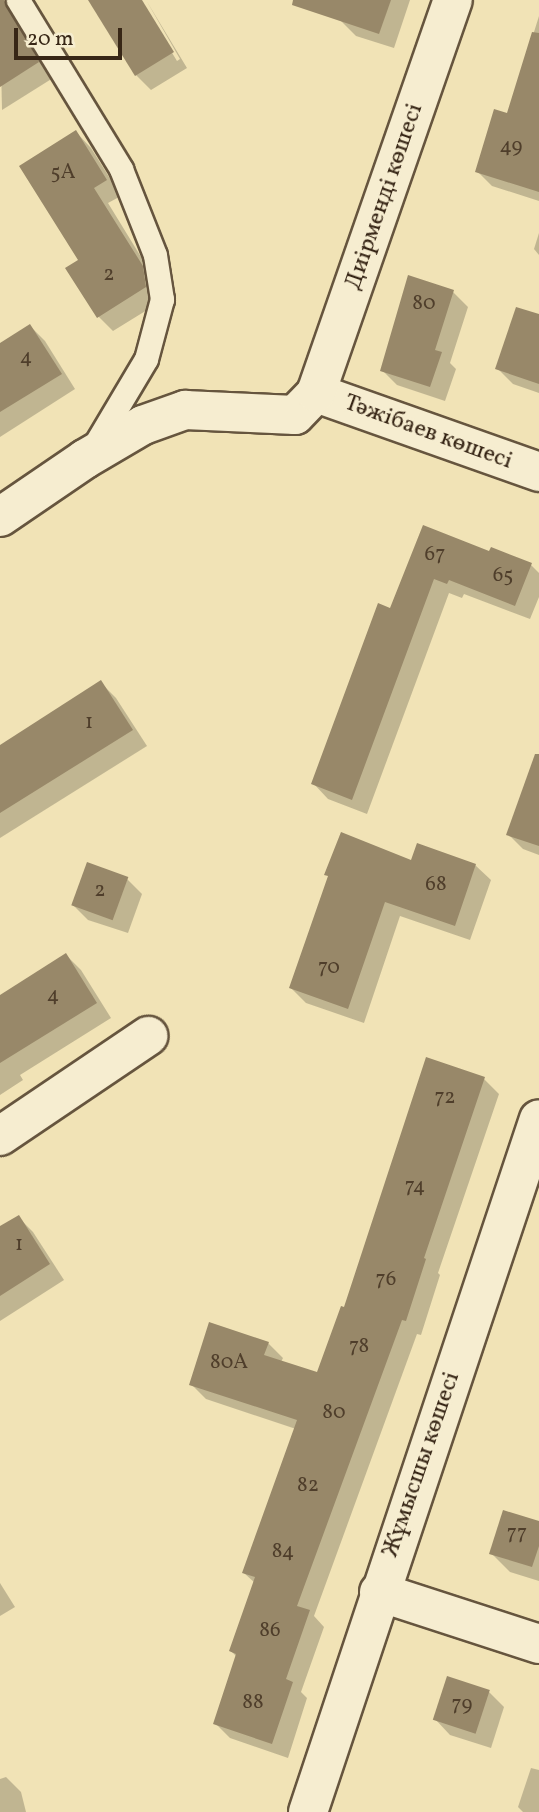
<!DOCTYPE html>
<meta charset="utf-8">
<style>
body{margin:0}
#map{position:relative;width:539px;height:1812px;overflow:hidden;background:#f1e3b6;font-family:Vollkorn,serif}
div>[style]{position:absolute}
.shadow>*{inset:0;background:#0003}
.building>*{inset:0;background:#988869;transform-origin:0 0}
.roads{filter:drop-shadow(2px 0 #66553e) drop-shadow(-2px 0 #66553e) drop-shadow(0 2px #66553e) drop-shadow(0 -2px #66553e)}
.lane>*{height:23px;margin:-11.5px;padding:0 11.5px;transform-origin:11.5px;border-radius:11.5px;background:#f6edd0}
.street>*{height:38px;margin:-19px;padding:0 19px;transform-origin:19px;border-radius:19px;background:#f6edd0}
span{translate:-50% -50%;white-space:nowrap;text-align:center;line-height:1.15;-webkit-text-stroke:5px #f6edd0;paint-order:stroke}
.number-label{font-size:21px;color:#4f3e2b}
.number-label span{-webkit-text-stroke-width:0}
.street-label{font-size:24px;color:#372616}
.scale{position:absolute;left:14px;top:28px;width:108px;height:32px;box-sizing:border-box;border:4px solid #372616;border-top:0;padding-left:9px;font-size:21px;line-height:24px;white-space:nowrap;color:#372616;-webkit-text-stroke:5px #f6edd0;paint-order:stroke}
</style>
<div id="map">
<div class="shadow">
<div style="clip-path:polygon(90px 0,140px 0,177px 61px,180px 59px,146px 0,187px 68px,151px 90px,136px 75px)"></div>
<div style="clip-path:polygon(348px 0,410px 0,394px 48px,356px 36px,341px 21px)"></div>
<div style="clip-path:polygon(9px 14px,24px 29px,53px 78px,2px 110px,0 20px)"></div>
<div style="clip-path:polygon(539px 16px,539px 201px,492px 186px,477px 171px,508px 115px)"></div>
<div style="clip-path:polygon(76px 132px,91px 148px,121px 196px,108px 203px,157px 283px,160px 302px,113px 331px,98px 316px,80px 260px)"></div>
<div style="clip-path:polygon(539px 233px,539px 255px,534px 249px)"></div>
<div style="clip-path:polygon(453px 292px,468px 307px,450px 363px,456px 369px,445px 401px,397px 385px,382px 370px)"></div>
<div style="clip-path:polygon(539px 316px,539px 393px,513px 384px,497px 368px)"></div>
<div style="clip-path:polygon(30px 326px,45px 341px,75px 389px,0 437px,0 345px)"></div>
<div style="clip-path:polygon(424px 528px,490px 554px,531px 565px,539px 573px,539px 597px,530px 619px,464px 594px,462px 598px,449px 593px,367px 814px,328px 799px,313px 783px,391px 610px)"></div>
<div style="clip-path:polygon(101px 683px,116px 698px,147px 746px,0 838px,0 748px)"></div>
<div style="clip-path:polygon(539px 778px,539px 855px,523px 849px,508px 834px)"></div>
<div style="clip-path:polygon(412px 863px,475px 865px,491px 880px,470px 940px,400px 916px,364px 1023px,306px 1003px,291px 988px)"></div>
<div style="clip-path:polygon(127px 879px,142px 894px,128px 933px,88px 920px,73px 905px)"></div>
<div style="clip-path:polygon(66px 955px,81px 970px,111px 1018px,20px 1075px,23px 1080px,0 1095px,0 1003px)"></div>
<div style="clip-path:polygon(484px 1079px,499px 1094px,438px 1273px,440px 1275px,421px 1335px,417px 1334px,314px 1616px,324px 1627px,301px 1692px,307px 1698px,288px 1758px,230px 1738px,215px 1723px,237px 1657px,231px 1651px,255px 1583px,244px 1573px,296px 1429px,206px 1399px,191px 1384px,268px 1343px,283px 1358px,281px 1362px,318px 1375px,345px 1309px)"></div>
<div style="clip-path:polygon(18px 1217px,33px 1232px,64px 1280px,0 1321px,0 1229px)"></div>
<div style="clip-path:polygon(539px 1523px,539px 1581px,510px 1572px,491px 1553px)"></div>
<div style="clip-path:polygon(0 1583px,15px 1607px,0 1616px)"></div>
<div style="clip-path:polygon(489px 1692px,504px 1707px,491px 1748px,450px 1735px,435px 1719px)"></div>
<div style="clip-path:polygon(531px 1768px,539px 1770px,539px 1812px,523px 1812px,518px 1807px)"></div>
<div style="clip-path:polygon(6px 1777px,21px 1792px,26px 1812px,0 1812px,0 1779px)"></div>
</div>
<div class="building">
<div style="clip-path:polygon(0 0,4px 0,39px 62px,0 87px)"></div>
<div style="clip-path:polygon(88px 0,142px 0,174px 52px,135px 76px)"></div>
<div style="clip-path:polygon(293px 0,391px 0,379px 34px,292px 5px)"></div>
<div style="clip-path:polygon(532px 32px,539px 33px,539px 192px,475px 172px,494px 109px,507px 113px)"></div>
<div style="clip-path:polygon(76px 130px,107px 180px,94px 188px,143px 266px,146px 287px,97px 318px,65px 268px,78px 260px,19px 166px)"></div>
<div style="clip-path:polygon(408px 275px,454px 290px,435px 350px,442px 352px,430px 387px,380px 371px)"></div>
<div style="clip-path:polygon(516px 307px,539px 314px,539px 384px,495px 369px)"></div>
<div style="clip-path:polygon(30px 324px,62px 374px,0 412px,0 343px)"></div>
<div style="clip-path:polygon(423px 525px,489px 551px,491px 547px,532px 563px,515px 606px,449px 580px,447px 584px,434px 579px,352px 800px,311px 784px,378px 603px,390px 608px)"></div>
<div style="clip-path:polygon(101px 680px,133px 730px,0 813px,0 745px)"></div>
<div style="clip-path:polygon(535px 754px,539px 754px,539px 846px,506px 835px)"></div>
<div style="clip-path:polygon(341px 832px,411px 860px,417px 843px,476px 864px,455px 926px,385px 902px,348px 1009px,289px 988px,328px 876px,324px 875px)"></div>
<div style="left:87px;top:862px;width:44px;height:46px;rotate:20deg"></div>
<div style="clip-path:polygon(66px 953px,97px 1003px,0 1063px,0 995px)"></div>
<div style="clip-path:polygon(426px 1057px,485px 1077px,424px 1258px,426px 1259px,406px 1321px,402px 1320px,297px 1606px,310px 1610px,286px 1679px,293px 1682px,272px 1744px,213px 1724px,236px 1654px,229px 1651px,255px 1577px,242px 1573px,297px 1420px,189px 1385px,209px 1322px,269px 1342px,264px 1355px,317px 1372px,341px 1306px,344px 1307px)"></div>
<div style="clip-path:polygon(19px 1215px,50px 1264px,0 1296px,0 1226px)"></div>
<div style="clip-path:polygon(503px 1510px,539px 1521px,539px 1546px,532px 1567px,489px 1554px)"></div>
<div style="left:447px;top:1676px;width:45px;height:46px;rotate:18deg"></div>
</div>
<div class="roads">
<div class="lane">
<div style="left:18px;top:0;width:198px;rotate:58.6deg"></div>
<div style="left:121px;top:169px;width:92px;rotate:68.4deg"></div>
<div style="left:155px;top:255px;width:45px;rotate:81deg"></div>
<div style="left:162px;top:299px;width:62px;rotate:104.9deg"></div>
<div style="left:146px;top:359px;width:104px;rotate:120.8deg"></div>
</div>
<div class="street">
<div style="left:316px;top:393px;width:237px;rotate:19.5deg"></div>
<div style="left:0;top:517px;width:103px;rotate:-34.3deg"></div>
<div style="left:85px;top:459px;width:67px;rotate:-30.4deg"></div>
<div style="left:143px;top:425px;width:45px;rotate:-19.7deg"></div>
<div style="left:185px;top:410px;width:110px;rotate:2.6deg"></div>
<div style="left:295px;top:415px;width:30px;rotate:-46deg"></div>
<div style="left:316px;top:393px;width:416px;rotate:-70.8deg"></div>
<div style="left:0;top:1136px;width:179px;rotate:-34deg"></div>
<div style="left:379px;top:1592px;width:168px;rotate:18deg"></div>
<div style="left:308px;top:1812px;width:730px;rotate:-71.57deg"></div>
</div>
</div>
<div class="number-label">
<span style="left:511px;top:147px">49</span>
<span style="left:63px;top:173px">5А</span>
<span style="left:109px;top:275px">2</span>
<span style="left:424px;top:304px">80</span>
<span style="left:26px;top:358px">4</span>
<span style="left:435px;top:555px">67</span>
<span style="left:503px;top:576px">65</span>
<span style="left:89px;top:723px">1</span>
<span style="left:436px;top:885px">68</span>
<span style="left:100px;top:891px">2</span>
<span style="left:329px;top:968px">70</span>
<span style="left:53px;top:996px">4</span>
<span style="left:445px;top:1098px">72</span>
<span style="left:415px;top:1187px">74</span>
<span style="left:19px;top:1245px">1</span>
<span style="left:386px;top:1280px">76</span>
<span style="left:359px;top:1347px">78</span>
<span style="left:229px;top:1363px">80А</span>
<span style="left:334px;top:1413px">80</span>
<span style="left:308px;top:1486px">82</span>
<span style="left:517px;top:1534px">77</span>
<span style="left:283px;top:1552px">84</span>
<span style="left:270px;top:1631px">86</span>
<span style="left:253px;top:1703px">88</span>
<span style="left:462px;top:1705px">79</span>
</div>
<div class="street-label">
<span style="left:385px;top:197px;rotate:-71deg">Диірменді көшесі</span>
<span style="left:428px;top:433px;rotate:20deg">Тәжібаев көшесі</span>
<span style="left:422px;top:1465px;rotate:-71deg">Жұмысшы көшесі</span>
</div>
<div class="scale">20 m</div>
</div>
